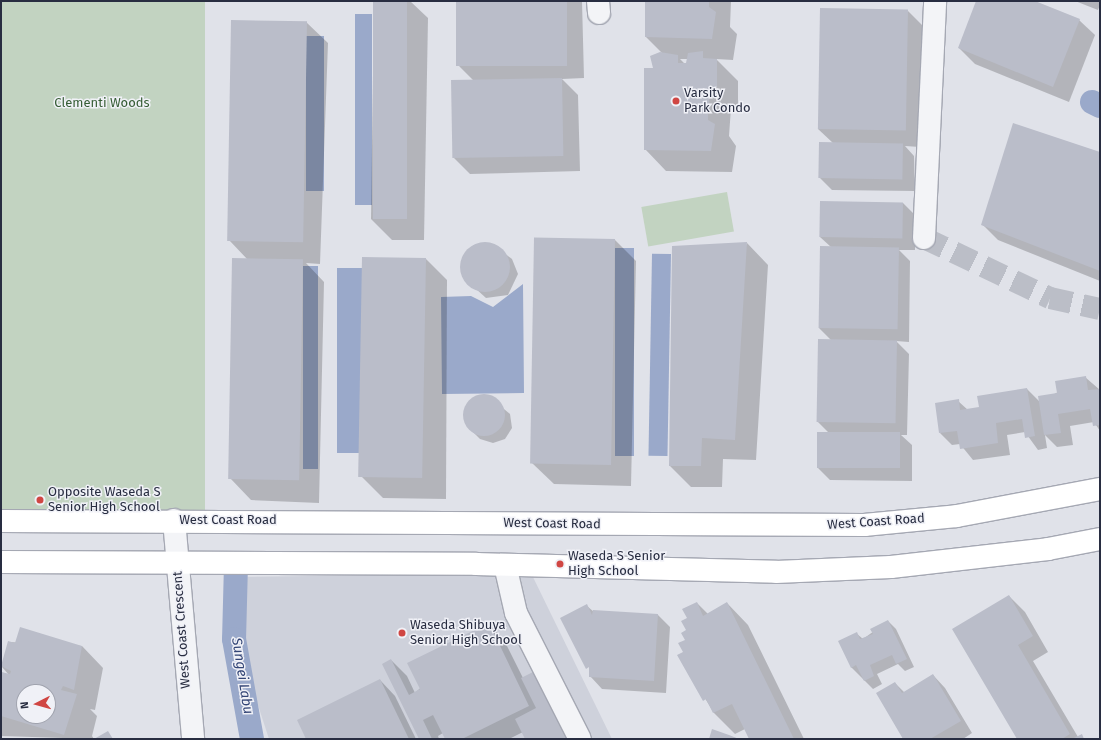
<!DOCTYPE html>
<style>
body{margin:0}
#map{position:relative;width:1101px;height:740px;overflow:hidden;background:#e0e2e9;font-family:"Fira Sans",sans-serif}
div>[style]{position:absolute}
.built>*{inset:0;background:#ced1db}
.green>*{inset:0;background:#c2d3c1;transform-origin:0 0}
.water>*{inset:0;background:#9aa9ca;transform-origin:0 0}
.shadow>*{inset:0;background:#0003}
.canal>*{height:24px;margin:-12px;padding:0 12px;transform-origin:12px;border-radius:12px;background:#9aa9ca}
.building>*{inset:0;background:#babdc9;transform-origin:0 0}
.round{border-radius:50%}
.minor-tunnel>*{height:22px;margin-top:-11px;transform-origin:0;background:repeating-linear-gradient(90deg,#bbbec7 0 22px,transparent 0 33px)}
.roads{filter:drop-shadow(1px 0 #a5a8b3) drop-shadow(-1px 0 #a5a8b3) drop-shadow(0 1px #a5a8b3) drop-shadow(0 -1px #a5a8b3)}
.minor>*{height:22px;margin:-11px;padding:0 11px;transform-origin:11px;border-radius:11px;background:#f3f4f7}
.major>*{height:22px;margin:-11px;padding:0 11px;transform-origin:11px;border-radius:11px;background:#fff}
.dots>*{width:11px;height:11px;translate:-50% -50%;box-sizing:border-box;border:2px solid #f0f1f7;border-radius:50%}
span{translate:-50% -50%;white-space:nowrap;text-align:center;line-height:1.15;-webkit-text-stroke:3px #f0f1f7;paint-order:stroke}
.poi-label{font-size:13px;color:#282d41}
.left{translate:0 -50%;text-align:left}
.park-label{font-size:13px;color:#365d35}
.street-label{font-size:13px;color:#282d41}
.water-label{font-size:14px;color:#324475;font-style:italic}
.frame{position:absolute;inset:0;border:2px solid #282d41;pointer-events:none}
.north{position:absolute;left:16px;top:684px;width:40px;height:40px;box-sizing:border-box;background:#f0f1f7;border:1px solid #a0a3ae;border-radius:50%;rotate:264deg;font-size:11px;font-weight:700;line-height:16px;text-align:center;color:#282d41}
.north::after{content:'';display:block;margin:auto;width:14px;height:18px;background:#d04643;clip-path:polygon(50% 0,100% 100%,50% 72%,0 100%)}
</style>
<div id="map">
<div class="built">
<div style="clip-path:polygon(531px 573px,612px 739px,269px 739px,245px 665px,240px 577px)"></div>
</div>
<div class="green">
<div style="left:1px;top:1px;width:204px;height:515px"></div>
<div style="left:727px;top:192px;width:40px;height:87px;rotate:80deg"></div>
</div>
<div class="water">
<div style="left:355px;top:14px;width:17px;height:191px"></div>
<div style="left:306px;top:36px;width:18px;height:155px"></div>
<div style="left:615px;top:248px;width:19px;height:208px"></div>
<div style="left:671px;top:254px;width:202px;height:19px;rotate:91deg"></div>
<div style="left:303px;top:266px;width:15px;height:203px"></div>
<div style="left:337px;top:268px;width:25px;height:185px"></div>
<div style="clip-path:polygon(523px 284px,524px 393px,442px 394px,441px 297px,471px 296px,493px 307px)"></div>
</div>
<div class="shadow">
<div style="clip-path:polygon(374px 1px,410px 1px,428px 18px,424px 240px,392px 240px,371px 219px)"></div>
<div style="clip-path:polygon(457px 1px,582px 1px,584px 78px,562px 79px,578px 95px,580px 171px,470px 174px,454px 158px,474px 81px,459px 66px)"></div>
<div style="clip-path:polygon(evenodd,646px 1px,731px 1px,730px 27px,737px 34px,733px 60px,716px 59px,738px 81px,738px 108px,731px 108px,729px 136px,736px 146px,732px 172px,666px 171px,645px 149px,654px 69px,662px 53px,646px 37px,646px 1px,680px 59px,688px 59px,687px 64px,685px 64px,680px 59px)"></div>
<div style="clip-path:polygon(977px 1px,1033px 1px,1079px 20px,1095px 35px,1069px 102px,975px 64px,959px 48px)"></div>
<div style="clip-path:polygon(1075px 1px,1100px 1px,1100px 5px,1098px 10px)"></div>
<div style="clip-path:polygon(908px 11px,924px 27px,920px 147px,905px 146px,914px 156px,915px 191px,832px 190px,820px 178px,833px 143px,818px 129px)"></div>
<div style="clip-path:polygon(306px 22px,328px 43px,320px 264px,306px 263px,324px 282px,319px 503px,251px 500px,230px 478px,248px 260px,229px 240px)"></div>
<div style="clip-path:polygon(1100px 153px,1100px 281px,998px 240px,982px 224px)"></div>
<div style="clip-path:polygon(903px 203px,915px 215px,915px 250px,899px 250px,910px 261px,909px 342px,896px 341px,909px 354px,907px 435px,901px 435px,912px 445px,912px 481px,830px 480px,818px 468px,829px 433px,817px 421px,832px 341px,819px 328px,831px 247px,820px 237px)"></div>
<div style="clip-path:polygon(615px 240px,636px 261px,631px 486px,554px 484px,532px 463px)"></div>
<div style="clip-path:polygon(490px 243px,512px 259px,518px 274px,508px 295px,486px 298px,465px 279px,464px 256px,474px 245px)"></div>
<div style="clip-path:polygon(747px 243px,768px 265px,756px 460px,723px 459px,722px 487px,691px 487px,670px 466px)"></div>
<div style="clip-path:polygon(426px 259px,447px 280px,446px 499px,383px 498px,362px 477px)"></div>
<div style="clip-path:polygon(1085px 377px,1100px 390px,1100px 431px,1094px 422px,1070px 426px,1073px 445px,1057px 447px,1045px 435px,1047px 448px,1038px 450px,1025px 432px,1007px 435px,1010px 455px,973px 460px,960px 444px,952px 445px,940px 433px,958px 401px,968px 410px,980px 408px,1027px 389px,1040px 402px)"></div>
<div style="clip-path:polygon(487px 395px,510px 414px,512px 428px,505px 439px,493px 443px,480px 439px,471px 430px,464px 412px,469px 401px)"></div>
<div style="clip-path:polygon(1009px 596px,1025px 612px,1048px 652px,1033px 661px,1078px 737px,1085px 739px,1018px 739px)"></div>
<div style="clip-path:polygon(697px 603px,708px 614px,727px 603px,748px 625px,804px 739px,750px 739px,745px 729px,735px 734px,714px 713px,679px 656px,685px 652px,688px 619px)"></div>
<div style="clip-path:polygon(587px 606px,594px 612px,658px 615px,670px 627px,666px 693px,602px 689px,590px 676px)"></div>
<div style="clip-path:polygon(888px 621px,896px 629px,914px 667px,905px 671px,898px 664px,877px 674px,882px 684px,873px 689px,851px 667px,856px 633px,863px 639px)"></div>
<div style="clip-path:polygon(489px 624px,504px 640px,523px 678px,581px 739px,526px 739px,523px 732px,509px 739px,446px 739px,443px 733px,438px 736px,439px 739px,420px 739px,391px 660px,407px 676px,415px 693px)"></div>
<div style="clip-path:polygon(evenodd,9px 642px,82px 646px,103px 668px,95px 710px,90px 709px,97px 716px,92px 736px,94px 739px,1px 736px,1px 672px,9px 675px,2px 667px,9px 642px,24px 692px,48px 692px,48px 716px,24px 716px,24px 692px)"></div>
<div style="clip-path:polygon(933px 675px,945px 688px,972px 733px,963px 739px,904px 739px,895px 683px,905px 693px)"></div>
<div style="clip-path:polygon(380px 680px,395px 696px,416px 739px,307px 739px)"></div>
</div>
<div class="canal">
<div style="left:1092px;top:102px;width:9px;rotate:27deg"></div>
<div style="left:236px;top:564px;width:75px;rotate:91.5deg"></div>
<div style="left:234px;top:639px;width:102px;rotate:79.8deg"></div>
</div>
<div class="building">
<div style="left:373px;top:1px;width:34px;height:218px"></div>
<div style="left:456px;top:1px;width:111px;height:65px"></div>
<div style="clip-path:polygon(645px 1px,709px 1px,709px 7px,716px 12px,712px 39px,645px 37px)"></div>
<div style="clip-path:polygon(976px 1px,1035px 1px,1080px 19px,1053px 87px,958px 48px)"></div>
<div style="left:820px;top:8px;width:88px;height:121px;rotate:1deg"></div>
<div style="left:231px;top:20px;width:76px;height:221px;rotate:1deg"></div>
<div style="clip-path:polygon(703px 51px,703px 58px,717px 59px,717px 87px,710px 87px,708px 114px,708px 120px,715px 124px,711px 151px,644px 150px,644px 68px,653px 68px,650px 56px,660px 52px,678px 55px,678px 63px,686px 63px,688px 53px)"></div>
<div style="left:562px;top:78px;width:78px;height:111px;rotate:89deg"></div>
<div style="clip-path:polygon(1013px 123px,1100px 152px,1100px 271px,981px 225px)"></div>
<div style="left:819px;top:142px;width:84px;height:36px;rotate:1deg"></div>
<div style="left:820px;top:201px;width:83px;height:36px;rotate:1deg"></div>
<div style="left:615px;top:239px;width:226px;height:81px;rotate:91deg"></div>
<div style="clip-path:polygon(747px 242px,735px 440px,702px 438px,701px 466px,669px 466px,672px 246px)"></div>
<div class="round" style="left:460px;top:242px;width:50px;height:50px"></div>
<div style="left:820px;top:246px;width:79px;height:82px;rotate:1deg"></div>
<div style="left:362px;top:257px;width:64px;height:220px;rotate:1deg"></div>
<div style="left:232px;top:258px;width:71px;height:221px;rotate:1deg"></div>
<div style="left:818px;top:339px;width:79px;height:83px;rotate:1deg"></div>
<div style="clip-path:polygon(1086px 376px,1088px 390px,1100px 389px,1100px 425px,1093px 426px,1090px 409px,1058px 414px,1061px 433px,1044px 435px,1038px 396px,1057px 393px,1055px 381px)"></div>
<div style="clip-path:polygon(1027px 388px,1035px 436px,1025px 438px,1022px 419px,996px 423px,998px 443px,960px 449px,957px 431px,939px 433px,935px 403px,959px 399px,960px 410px,979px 407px,977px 396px)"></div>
<div class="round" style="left:463px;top:394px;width:42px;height:42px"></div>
<div style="left:817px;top:432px;width:83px;height:36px"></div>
<div style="clip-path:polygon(1009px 595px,1033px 636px,1018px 645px,1070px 734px,1062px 739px,1017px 739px,952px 629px)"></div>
<div style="clip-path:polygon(697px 602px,703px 616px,727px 602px,794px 739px,749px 739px,732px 704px,713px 713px,706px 699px,703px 701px,677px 655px,683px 652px,678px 643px,685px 640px,681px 633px,686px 630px,681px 621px,687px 618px,682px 609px)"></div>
<div style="clip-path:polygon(587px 604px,592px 615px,593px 610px,658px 614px,654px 681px,589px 677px,589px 667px,586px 669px,560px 618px)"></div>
<div style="clip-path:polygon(888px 620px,907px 659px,896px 664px,892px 655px,870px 665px,874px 676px,864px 681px,856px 665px,851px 668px,838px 641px,857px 632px,860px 639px,873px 634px,870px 629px)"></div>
<div style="clip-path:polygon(489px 623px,529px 706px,462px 739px,445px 739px,433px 715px,423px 720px,432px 739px,419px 739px,382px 664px,391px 659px,409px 695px,420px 689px,407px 663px)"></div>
<div style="clip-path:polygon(evenodd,20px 627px,82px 646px,74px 690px,63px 686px,61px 690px,77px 694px,64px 735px,1px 716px,1px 672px,10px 674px,11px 671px,1px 666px,8px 641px,15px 643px,20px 627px,24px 692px,48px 692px,48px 716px,24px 716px,24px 692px)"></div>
<div style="clip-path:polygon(539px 669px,574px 739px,525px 739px,515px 719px,536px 708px,521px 678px)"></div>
<div style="clip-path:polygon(933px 674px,961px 721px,930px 739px,903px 739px,876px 693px,895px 682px,902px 693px)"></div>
<div style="clip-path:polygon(380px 679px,409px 739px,306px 739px,297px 720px)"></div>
<div style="clip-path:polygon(712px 729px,729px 735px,739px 739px,709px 739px)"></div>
<div style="clip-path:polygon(108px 731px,113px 739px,94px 739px)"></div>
<div style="clip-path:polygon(1082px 734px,1084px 739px,1072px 739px)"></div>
</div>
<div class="minor-tunnel">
<div style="left:924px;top:238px;width:140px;rotate:25.5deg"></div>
<div style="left:1050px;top:298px;width:51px;rotate:12.4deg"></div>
</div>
<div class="roads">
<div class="minor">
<div style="left:598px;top:1px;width:12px;rotate:85deg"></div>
<div style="left:924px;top:238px;width:237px;rotate:-87.3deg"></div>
<div style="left:174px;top:520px;width:220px;rotate:85deg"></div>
<div style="left:505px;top:565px;width:49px;rotate:77.1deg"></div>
<div style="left:516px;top:613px;width:141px;rotate:63.1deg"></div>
</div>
<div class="major">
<div style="left:1px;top:521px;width:863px;rotate:0.27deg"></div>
<div style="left:864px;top:525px;width:93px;rotate:-5.5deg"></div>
<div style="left:957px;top:516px;width:146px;rotate:-10.7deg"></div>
<div style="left:1px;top:562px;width:475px;rotate:0.2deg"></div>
<div style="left:476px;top:564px;width:300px;rotate:1.5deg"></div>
<div style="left:776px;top:572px;width:115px;rotate:-2.5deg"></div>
<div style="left:891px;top:567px;width:158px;rotate:-6.5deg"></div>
<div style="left:1048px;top:549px;width:53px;rotate:-10.9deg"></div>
</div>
</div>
<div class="dots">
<div style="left:676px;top:101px;background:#d04643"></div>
<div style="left:40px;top:500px;background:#d04643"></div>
<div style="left:560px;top:564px;background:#d04643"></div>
<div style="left:402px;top:633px;background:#d04643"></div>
</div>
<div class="poi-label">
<span class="left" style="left:684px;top:101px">Varsity<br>Park Condo</span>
<span class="left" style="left:48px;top:500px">Opposite Waseda S<br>Senior High School</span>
<span class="left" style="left:568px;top:564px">Waseda S Senior<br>High School</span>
<span class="left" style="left:410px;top:633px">Waseda Shibuya<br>Senior High School</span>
</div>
<div class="park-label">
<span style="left:102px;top:103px">Clementi Woods</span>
</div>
<div class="street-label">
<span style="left:228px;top:520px">West Coast Road</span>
<span style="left:876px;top:522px;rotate:-4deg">West Coast Road</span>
<span style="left:552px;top:524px;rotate:1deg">West Coast Road</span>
<span style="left:182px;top:630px;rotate:-94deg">West Coast Crescent</span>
</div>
<div class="water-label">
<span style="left:242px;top:676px;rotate:81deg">Sungei Labu</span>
</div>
<div class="frame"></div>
<div class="north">N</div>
</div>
